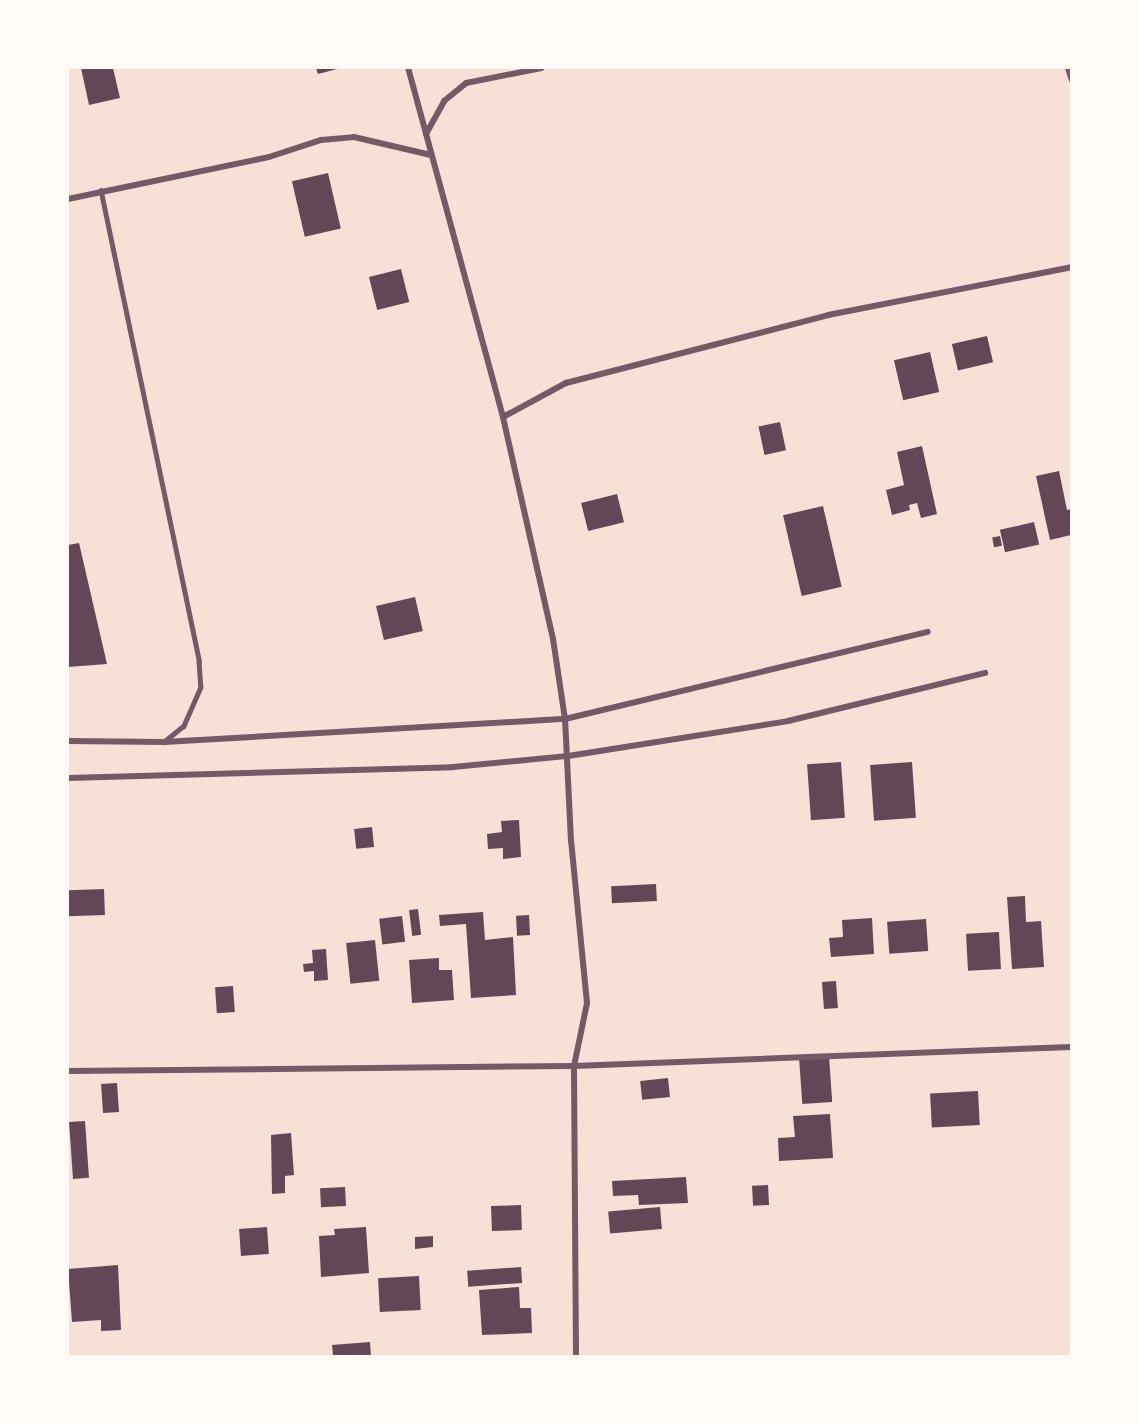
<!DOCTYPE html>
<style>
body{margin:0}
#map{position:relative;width:1139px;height:1424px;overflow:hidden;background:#f7e1d7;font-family:"Crimson Pro",serif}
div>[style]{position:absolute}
.building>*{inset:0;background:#644757;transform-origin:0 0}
.service>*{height:4.5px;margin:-2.25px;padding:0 2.25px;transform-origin:2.25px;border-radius:2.25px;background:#755966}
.minor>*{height:6px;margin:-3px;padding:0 3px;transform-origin:3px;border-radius:3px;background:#755966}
span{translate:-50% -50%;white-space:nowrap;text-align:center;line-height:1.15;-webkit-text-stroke:6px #fffaf5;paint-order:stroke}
.frame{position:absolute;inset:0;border:69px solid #fffaf5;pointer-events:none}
</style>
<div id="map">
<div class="building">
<div style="clip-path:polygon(81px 68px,113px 68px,120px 98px,89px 105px)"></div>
<div style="clip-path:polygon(316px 68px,341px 68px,318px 74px)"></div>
<div style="left:328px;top:173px;width:57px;height:37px;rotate:77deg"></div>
<div style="left:401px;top:269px;width:34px;height:33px;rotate:76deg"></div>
<div style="left:987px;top:336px;width:27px;height:36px;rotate:77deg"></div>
<div style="left:930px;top:352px;width:41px;height:37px;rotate:77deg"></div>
<div style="left:780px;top:422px;width:29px;height:22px;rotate:78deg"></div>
<div style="clip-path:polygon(922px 446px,937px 514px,921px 518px,917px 503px,909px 505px,910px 510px,892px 515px,886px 490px,904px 485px,897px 452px)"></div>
<div style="clip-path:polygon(1059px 471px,1067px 510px,1071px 509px,1071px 535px,1050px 540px,1036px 476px)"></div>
<div style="left:617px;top:494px;width:29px;height:37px;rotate:76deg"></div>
<div style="left:823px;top:506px;width:83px;height:41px;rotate:77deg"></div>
<div style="left:1034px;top:522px;width:23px;height:35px;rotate:77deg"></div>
<div style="left:1000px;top:536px;width:10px;height:8px;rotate:79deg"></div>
<div style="clip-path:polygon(79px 543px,107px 664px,68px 667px,68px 545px)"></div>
<div style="left:415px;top:597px;width:35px;height:40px;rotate:77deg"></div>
<div style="left:841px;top:762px;width:56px;height:34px;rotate:86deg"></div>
<div style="left:912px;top:762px;width:56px;height:42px;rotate:86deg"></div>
<div style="clip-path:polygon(519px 820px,521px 857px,503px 859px,503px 848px,488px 849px,487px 834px,502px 832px,501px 821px)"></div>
<div style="left:372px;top:827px;width:20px;height:18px;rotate:84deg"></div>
<div style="left:656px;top:884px;width:17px;height:45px;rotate:87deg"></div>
<div style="left:104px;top:889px;width:26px;height:36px;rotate:88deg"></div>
<div style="clip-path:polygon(1025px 896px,1026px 922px,1041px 921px,1044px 967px,1012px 969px,1007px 897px)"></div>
<div style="left:418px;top:909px;width:26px;height:9px;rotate:83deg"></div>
<div style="clip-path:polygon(483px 912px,485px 940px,513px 937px,516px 995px,471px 998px,466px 924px,440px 926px,439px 915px)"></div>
<div style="left:529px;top:915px;width:20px;height:13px;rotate:87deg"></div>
<div style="left:402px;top:916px;width:26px;height:23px;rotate:83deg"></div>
<div style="clip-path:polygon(872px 918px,874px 954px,831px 957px,829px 938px,843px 937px,842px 920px)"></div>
<div style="left:926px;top:919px;width:32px;height:39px;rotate:86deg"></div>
<div style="left:999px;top:932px;width:37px;height:33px;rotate:87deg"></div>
<div style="left:375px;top:940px;width:41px;height:29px;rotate:84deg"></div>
<div style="clip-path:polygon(326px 949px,328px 980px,314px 981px,314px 971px,304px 972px,303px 964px,313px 963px,312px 950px)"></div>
<div style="clip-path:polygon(439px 958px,439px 970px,452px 970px,454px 1000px,412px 1003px,409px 960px)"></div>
<div style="left:836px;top:981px;width:27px;height:14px;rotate:86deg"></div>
<div style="left:233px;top:986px;width:26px;height:18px;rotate:86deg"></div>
<div style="left:829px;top:1056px;width:46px;height:30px;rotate:86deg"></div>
<div style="left:668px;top:1078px;width:19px;height:28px;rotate:84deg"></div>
<div style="left:117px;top:1083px;width:29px;height:16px;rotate:86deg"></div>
<div style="left:978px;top:1091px;width:34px;height:48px;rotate:87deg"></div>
<div style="clip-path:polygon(830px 1114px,833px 1158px,779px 1161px,778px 1138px,795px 1137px,793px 1116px)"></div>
<div style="left:85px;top:1121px;width:57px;height:16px;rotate:86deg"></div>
<div style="clip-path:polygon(291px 1133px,294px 1175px,285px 1176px,285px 1193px,272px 1194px,271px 1135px)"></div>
<div style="clip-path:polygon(686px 1177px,688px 1203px,639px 1205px,638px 1195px,613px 1196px,612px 1181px)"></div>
<div style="left:768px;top:1185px;width:20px;height:16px;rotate:87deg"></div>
<div style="left:345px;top:1187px;width:19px;height:25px;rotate:87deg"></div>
<div style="left:521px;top:1205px;width:25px;height:30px;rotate:88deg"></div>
<div style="left:660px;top:1207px;width:22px;height:52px;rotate:85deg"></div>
<div style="left:267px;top:1227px;width:27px;height:28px;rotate:86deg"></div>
<div style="clip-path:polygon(366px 1227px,369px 1273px,321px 1277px,319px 1236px,335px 1235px,334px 1229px)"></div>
<div style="clip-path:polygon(433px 1236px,433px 1247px,415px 1249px,415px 1237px)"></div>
<div style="clip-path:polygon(118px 1265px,121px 1330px,101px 1331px,101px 1320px,72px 1322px,68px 1269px)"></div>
<div style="left:521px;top:1267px;width:16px;height:54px;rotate:86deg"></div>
<div style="left:419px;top:1276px;width:34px;height:41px;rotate:87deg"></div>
<div style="clip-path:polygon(519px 1287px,520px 1308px,531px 1308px,532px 1333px,482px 1335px,479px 1290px)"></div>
<div style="clip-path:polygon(370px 1342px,371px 1356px,333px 1356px,332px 1345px)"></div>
</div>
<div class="service">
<div style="left:101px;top:190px;width:481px;rotate:78.2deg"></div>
<div style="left:199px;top:661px;width:26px;rotate:86deg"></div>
<div style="left:201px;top:687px;width:43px;rotate:113.6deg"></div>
<div style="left:184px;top:726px;width:26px;rotate:141deg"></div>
</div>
<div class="minor">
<div style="left:1068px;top:68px;width:13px;rotate:72deg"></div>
<div style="left:426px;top:134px;width:38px;rotate:-61deg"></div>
<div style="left:444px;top:101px;width:28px;rotate:-39deg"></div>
<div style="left:466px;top:83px;width:77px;rotate:-11.2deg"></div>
<div style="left:68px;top:199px;width:205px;rotate:-11.8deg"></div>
<div style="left:269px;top:157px;width:55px;rotate:-18.1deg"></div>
<div style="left:321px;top:140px;width:33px;rotate:-5deg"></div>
<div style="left:354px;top:137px;width:79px;rotate:13.2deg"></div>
<div style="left:503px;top:417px;width:72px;rotate:-28.4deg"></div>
<div style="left:566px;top:383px;width:271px;rotate:-14.5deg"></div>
<div style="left:828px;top:315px;width:249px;rotate:-11.1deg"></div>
<div style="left:68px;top:741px;width:96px;rotate:0.6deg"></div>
<div style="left:164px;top:742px;width:402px;rotate:-3.3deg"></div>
<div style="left:565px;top:719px;width:81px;rotate:-98.5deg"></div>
<div style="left:553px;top:639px;width:228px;rotate:-102.7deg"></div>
<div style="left:503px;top:417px;width:362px;rotate:-105.2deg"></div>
<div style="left:68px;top:778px;width:385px;rotate:-1.6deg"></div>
<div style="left:453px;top:767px;width:116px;rotate:-5.5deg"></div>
<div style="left:568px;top:756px;width:223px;rotate:-9deg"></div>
<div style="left:788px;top:721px;width:203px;rotate:-13.7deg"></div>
<div style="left:68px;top:1071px;width:506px;rotate:-0.57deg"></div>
<div style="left:574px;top:1066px;width:498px;rotate:-2.2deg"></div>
<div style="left:576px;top:1356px;width:290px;rotate:-90.4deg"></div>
<div style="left:574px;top:1066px;width:64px;rotate:-78.3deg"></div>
<div style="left:587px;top:1003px;width:163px;rotate:-95.6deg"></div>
<div style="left:571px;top:841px;width:122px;rotate:-92.8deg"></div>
<div style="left:565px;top:719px;width:373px;rotate:-13.5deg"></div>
</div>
<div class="frame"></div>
</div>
